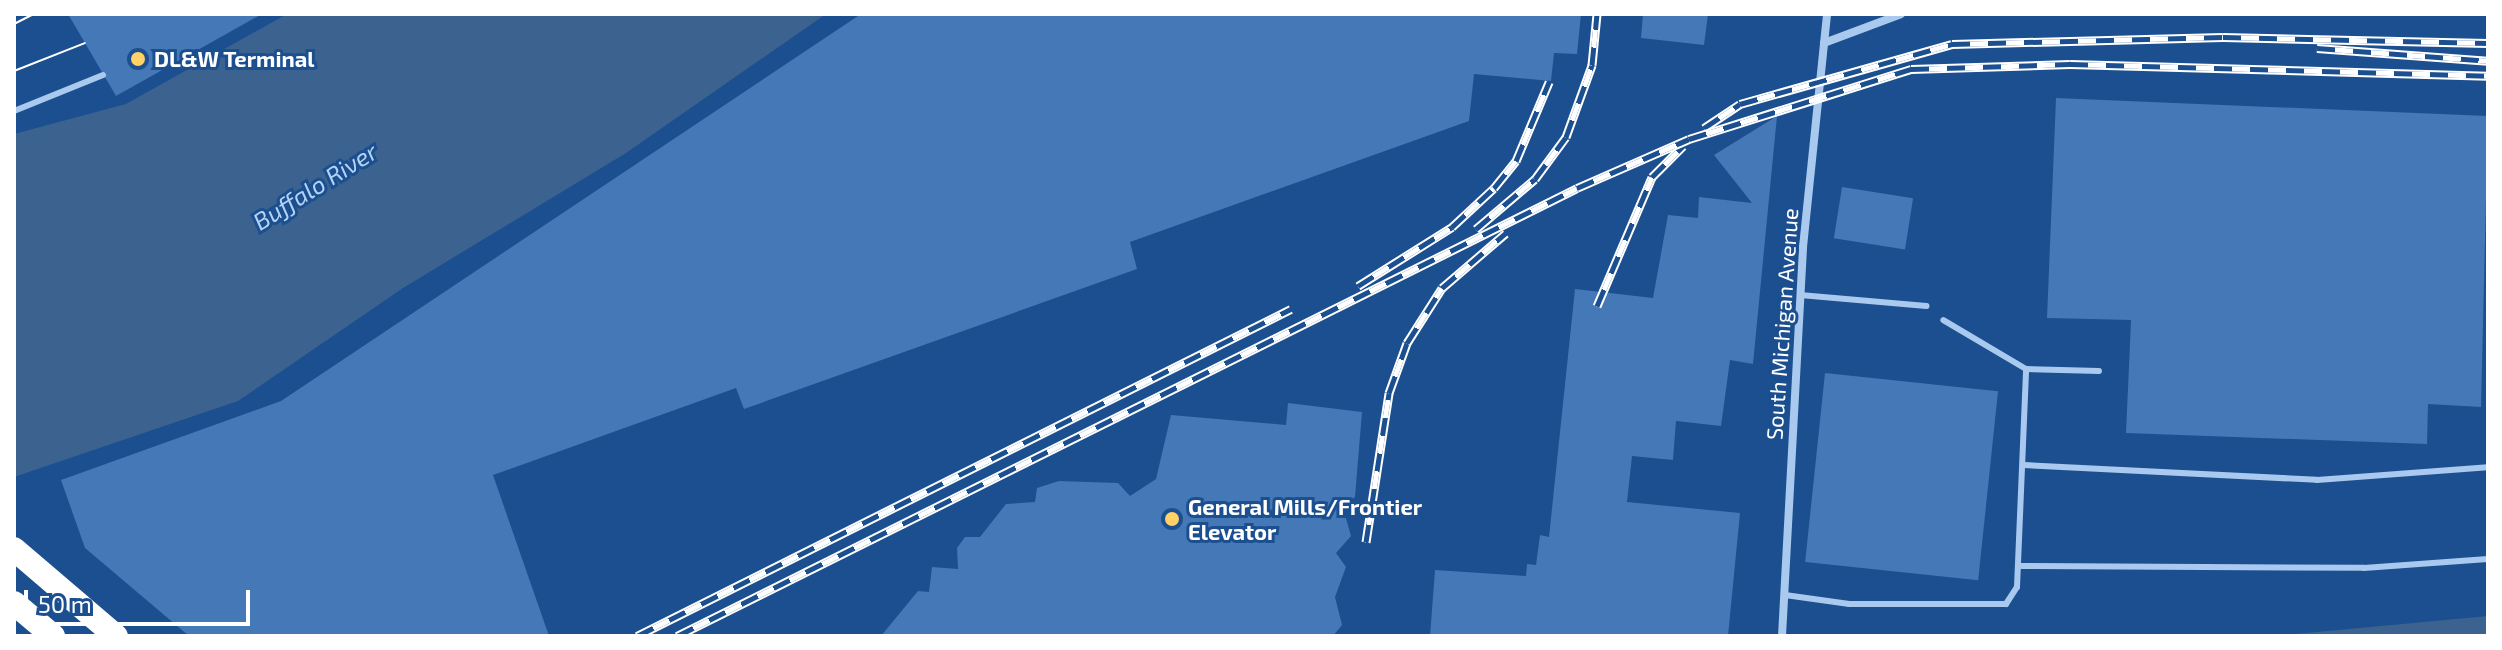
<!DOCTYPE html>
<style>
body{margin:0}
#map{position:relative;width:2502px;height:650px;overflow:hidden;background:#1b4f8f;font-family:"Exo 2",sans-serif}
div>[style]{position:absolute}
.water>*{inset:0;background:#3c6290}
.building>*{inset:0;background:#4478b7;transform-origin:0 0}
.lane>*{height:6px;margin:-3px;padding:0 3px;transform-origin:3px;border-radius:3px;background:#a9c9ee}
.street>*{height:8px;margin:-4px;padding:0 4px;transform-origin:4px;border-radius:4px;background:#a9c9ee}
.highway>*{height:24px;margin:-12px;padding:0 12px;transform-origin:12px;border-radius:12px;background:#fff}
.tram>*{height:2px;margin:-1px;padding:0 1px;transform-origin:1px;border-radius:1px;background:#fff}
.rail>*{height:9px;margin-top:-4.5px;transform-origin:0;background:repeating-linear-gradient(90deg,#1b4f8f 0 18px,#fff 0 36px);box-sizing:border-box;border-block:2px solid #fff}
.dots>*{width:22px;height:22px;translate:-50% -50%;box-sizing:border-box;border:4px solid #1b4f8f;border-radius:50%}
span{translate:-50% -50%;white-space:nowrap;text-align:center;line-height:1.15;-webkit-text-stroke:6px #1b4f8f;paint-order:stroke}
.poi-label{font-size:22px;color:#fff;font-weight:700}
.left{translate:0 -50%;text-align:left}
.street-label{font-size:22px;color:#fff}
.water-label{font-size:24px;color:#b5d3f5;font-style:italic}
.frame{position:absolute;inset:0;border:16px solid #fff;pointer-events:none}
.scale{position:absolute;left:24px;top:590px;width:226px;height:36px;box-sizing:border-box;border:4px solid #fff;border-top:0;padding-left:10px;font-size:24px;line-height:28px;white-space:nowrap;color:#fff;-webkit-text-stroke:6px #1b4f8f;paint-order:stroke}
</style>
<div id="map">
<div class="water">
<div style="clip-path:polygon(287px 14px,826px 14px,626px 153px,403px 288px,238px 401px,14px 477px,14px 134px,126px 104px)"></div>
<div style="clip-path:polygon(2488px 616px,2488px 636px,2276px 636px,2295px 634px)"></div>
</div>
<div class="building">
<div style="clip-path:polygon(68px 14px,262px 14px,116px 96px)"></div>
<div style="clip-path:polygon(861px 14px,1581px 14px,1577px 54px,1554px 53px,1551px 81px,1474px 74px,1469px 121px,1130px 242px,1137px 269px,744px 409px,736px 388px,493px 475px,549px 636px,189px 636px,85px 548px,61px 480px,281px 401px)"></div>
<div style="clip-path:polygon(1643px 14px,1708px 14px,1704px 45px,1641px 38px)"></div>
<div style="clip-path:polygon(2056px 98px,2488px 116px,2481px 407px,2428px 404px,2427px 444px,2126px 433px,2131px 320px,2047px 318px)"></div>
<div style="clip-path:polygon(1777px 116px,1753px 364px,1730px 360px,1721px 426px,1676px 421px,1673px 460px,1632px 456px,1627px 502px,1740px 513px,1728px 636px,1430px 636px,1435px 570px,1526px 576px,1527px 564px,1536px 565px,1540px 535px,1549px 537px,1575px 289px,1653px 298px,1668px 215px,1698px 218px,1699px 197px,1752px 203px,1714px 155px)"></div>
<div style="left:1842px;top:187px;width:72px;height:52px;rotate:9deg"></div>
<div style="left:1825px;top:373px;width:174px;height:190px;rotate:6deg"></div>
<div style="clip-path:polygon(1288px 403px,1362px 412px,1355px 497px,1343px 508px,1351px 536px,1336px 553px,1346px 567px,1335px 597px,1342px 625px,1333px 636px,881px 636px,918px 591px,929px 592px,932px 567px,958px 569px,957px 548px,965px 537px,980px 537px,1006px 504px,1035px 502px,1037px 488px,1059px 481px,1118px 483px,1130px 496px,1156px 479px,1171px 415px,1286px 425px)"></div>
</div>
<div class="lane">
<div style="left:14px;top:111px;width:96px;rotate:-22deg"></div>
<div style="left:1800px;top:295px;width:127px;rotate:5deg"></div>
<div style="left:2026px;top:369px;width:73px;rotate:1.6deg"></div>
<div style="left:2024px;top:465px;width:293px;rotate:2.9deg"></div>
<div style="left:2317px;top:480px;width:171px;rotate:-4.3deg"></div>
<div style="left:2018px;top:566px;width:346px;rotate:0.3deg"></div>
<div style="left:2364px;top:568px;width:124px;rotate:-4.2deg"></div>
<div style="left:1785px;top:595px;width:65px;rotate:8deg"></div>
<div style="left:1849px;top:604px;width:157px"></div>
<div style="left:2006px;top:604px;width:20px;rotate:-57deg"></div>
<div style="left:2017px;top:587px;width:218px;rotate:-87.6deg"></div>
<div style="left:2026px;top:369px;width:96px;rotate:-149.4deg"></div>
</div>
<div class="street">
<div style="left:1824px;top:43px;width:82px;rotate:-20.6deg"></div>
<div style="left:1782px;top:636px;width:390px;rotate:-86.9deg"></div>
<div style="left:1803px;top:247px;width:234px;rotate:-84.1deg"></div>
</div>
<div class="highway">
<div style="left:14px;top:549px;width:134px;rotate:40.5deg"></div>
<div style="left:14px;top:603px;width:51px;rotate:40.2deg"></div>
</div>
<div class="tram">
<div style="left:14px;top:24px;width:22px;rotate:-27deg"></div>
<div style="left:14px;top:71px;width:76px;rotate:-21.5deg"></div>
</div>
<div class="rail">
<div style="left:2317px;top:48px;width:171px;rotate:4.3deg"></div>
<div style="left:1704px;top:128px;width:43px;rotate:-33.7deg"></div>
<div style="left:1740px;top:104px;width:220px;rotate:-15.8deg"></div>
<div style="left:1952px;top:44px;width:271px;rotate:-1.5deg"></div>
<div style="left:2223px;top:37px;width:265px;rotate:1.3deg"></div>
<div style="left:1476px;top:229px;width:77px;rotate:-40.3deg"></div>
<div style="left:1535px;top:179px;width:52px;rotate:-53.6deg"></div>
<div style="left:1566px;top:137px;width:77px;rotate:-70.1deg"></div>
<div style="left:1592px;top:65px;width:51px;rotate:-84.4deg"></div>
<div style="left:1358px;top:286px;width:111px;rotate:-32.1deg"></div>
<div style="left:1452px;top:227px;width:57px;rotate:-42.9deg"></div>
<div style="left:1494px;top:188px;width:35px;rotate:-51deg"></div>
<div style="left:1516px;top:161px;width:86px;rotate:-67.3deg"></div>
<div style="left:1597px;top:306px;width:140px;rotate:-66.9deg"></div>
<div style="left:1652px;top:177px;width:44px;rotate:-45deg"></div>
<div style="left:1366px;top:542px;width:151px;rotate:-81.2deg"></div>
<div style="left:1389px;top:393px;width:53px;rotate:-70.2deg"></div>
<div style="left:1407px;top:343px;width:65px;rotate:-57.5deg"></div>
<div style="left:1442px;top:288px;width:84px;rotate:-40.7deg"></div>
<div style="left:637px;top:636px;width:731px;rotate:-26.57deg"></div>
<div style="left:677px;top:636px;width:1005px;rotate:-26.46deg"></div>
<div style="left:1577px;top:188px;width:122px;rotate:-23.6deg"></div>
<div style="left:1689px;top:139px;width:233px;rotate:-17.5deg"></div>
<div style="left:1911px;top:69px;width:159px;rotate:-1.8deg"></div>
<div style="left:2070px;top:64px;width:418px;rotate:1.6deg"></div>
</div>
<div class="dots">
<div style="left:138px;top:59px;background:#ffd166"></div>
<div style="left:1172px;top:519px;background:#ffd166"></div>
</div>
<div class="poi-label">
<span class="left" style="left:154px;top:59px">DL&amp;W Terminal</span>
<span class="left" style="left:1188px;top:519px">General Mills/Frontier<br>Elevator</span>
</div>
<div class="street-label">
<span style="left:1782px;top:324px;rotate:-86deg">South Michigan Avenue</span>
</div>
<div class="water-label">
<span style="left:315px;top:186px;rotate:-32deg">Buffalo River</span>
</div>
<div class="frame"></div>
<div class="scale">50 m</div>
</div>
